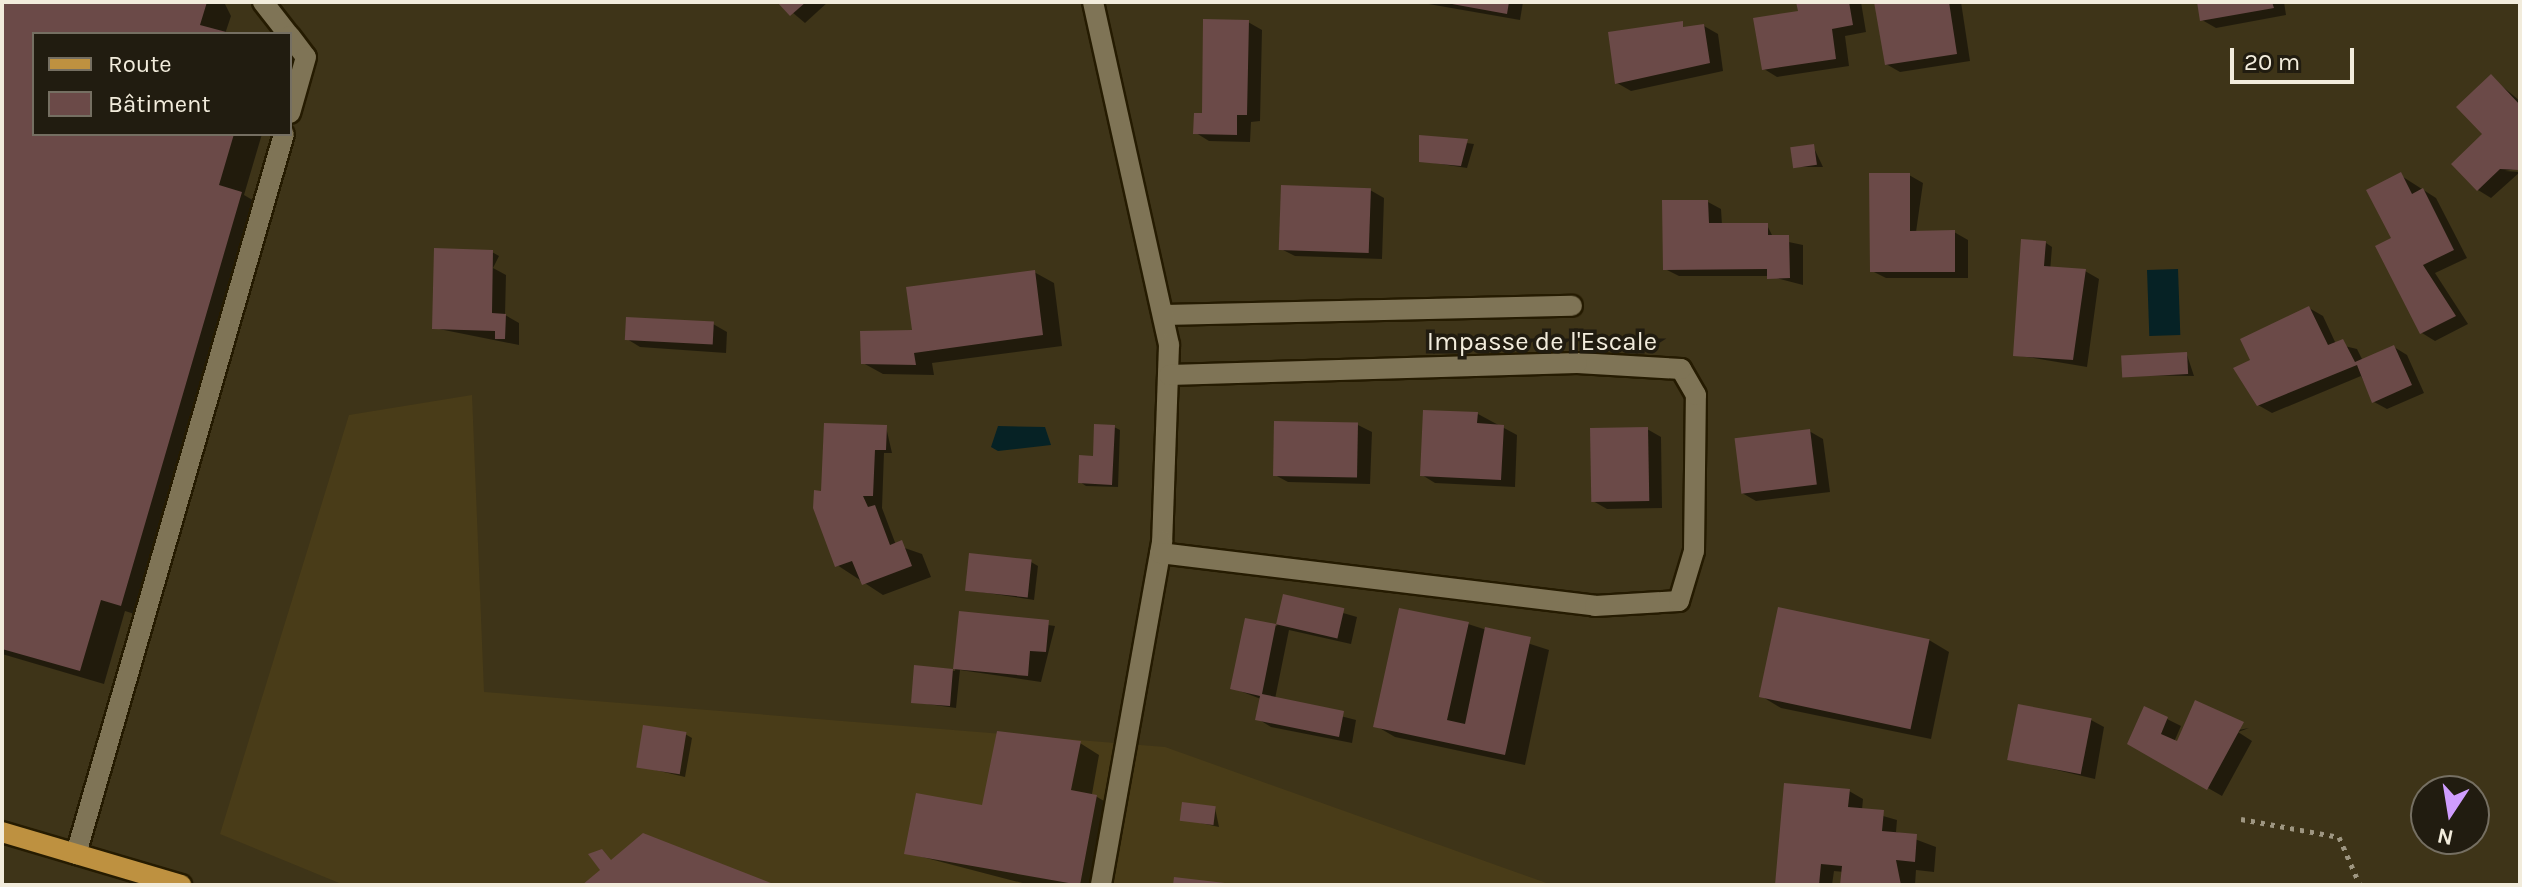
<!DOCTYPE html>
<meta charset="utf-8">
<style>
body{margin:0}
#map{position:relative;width:2522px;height:887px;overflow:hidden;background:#3e3418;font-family:Karla,sans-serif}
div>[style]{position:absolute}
.built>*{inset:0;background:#493c18}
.water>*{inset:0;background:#062225;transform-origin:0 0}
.shadow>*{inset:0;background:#0007}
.building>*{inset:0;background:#6b4a48;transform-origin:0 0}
.path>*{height:5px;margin-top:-2.5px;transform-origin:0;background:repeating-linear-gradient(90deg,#9e9681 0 4px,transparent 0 10px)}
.roads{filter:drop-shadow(2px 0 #251b01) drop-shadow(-2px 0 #251b01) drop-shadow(0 2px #251b01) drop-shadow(0 -2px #251b01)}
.service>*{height:20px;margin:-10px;padding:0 10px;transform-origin:10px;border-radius:10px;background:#7f7456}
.minor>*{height:20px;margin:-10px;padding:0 10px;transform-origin:10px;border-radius:10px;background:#7f7456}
.primary>*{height:20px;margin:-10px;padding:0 10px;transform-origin:10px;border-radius:10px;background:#be9140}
span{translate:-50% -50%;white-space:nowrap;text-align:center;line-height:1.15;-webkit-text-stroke:7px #211c10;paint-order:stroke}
.street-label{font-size:26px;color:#f2ecdc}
.frame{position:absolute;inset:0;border:4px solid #f2ecdc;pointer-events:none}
.legend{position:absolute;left:32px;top:32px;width:260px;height:104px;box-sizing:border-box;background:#211c10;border:2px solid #756f62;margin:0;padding:10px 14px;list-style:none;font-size:24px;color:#f2ecdc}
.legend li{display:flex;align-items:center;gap:16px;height:40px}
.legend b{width:40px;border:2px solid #756f62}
.north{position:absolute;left:2410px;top:775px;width:80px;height:80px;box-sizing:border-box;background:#211c10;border:2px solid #756f62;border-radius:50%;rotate:192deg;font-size:22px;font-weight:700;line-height:32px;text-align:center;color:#f2ecdc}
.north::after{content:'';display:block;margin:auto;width:28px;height:36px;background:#d09dff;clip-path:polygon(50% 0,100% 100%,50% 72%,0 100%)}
.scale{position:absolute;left:2230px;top:48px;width:124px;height:36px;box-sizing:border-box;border:4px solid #f2ecdc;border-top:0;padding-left:10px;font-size:24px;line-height:28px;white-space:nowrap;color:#f2ecdc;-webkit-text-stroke:6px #211c10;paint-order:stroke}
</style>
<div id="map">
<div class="built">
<div style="clip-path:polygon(472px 395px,484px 692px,1165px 747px,1552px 885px,344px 885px,220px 834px,349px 415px)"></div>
</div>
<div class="water">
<div style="left:2178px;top:269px;width:66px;height:31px;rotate:88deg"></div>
<div style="clip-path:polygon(998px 426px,1045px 427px,1051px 445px,998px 451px,991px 447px)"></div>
</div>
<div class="shadow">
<div style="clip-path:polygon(2px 2px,224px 2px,231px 16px,225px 34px,34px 34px,34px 134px,262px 134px,244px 195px,261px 205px,141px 616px,125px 611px,104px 684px,2px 654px)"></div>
<div style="clip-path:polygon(780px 2px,828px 2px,805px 23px)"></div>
<div style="clip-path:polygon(1417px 2px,1523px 2px,1520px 20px)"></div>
<div style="clip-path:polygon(1798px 2px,1861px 2px,1866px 32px,1845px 36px,1849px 66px,1777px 77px,1764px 69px,1800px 13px)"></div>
<div style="clip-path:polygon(1876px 2px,1961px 2px,1970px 61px,1900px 72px,1886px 64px)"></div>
<div style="clip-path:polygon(2199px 2px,2284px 2px,2286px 15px,2216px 28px,2202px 20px)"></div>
<div style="clip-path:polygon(1248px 22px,1262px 30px,1260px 121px,1251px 122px,1250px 142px,1209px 141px,1196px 133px)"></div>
<div style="clip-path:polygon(1704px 26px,1718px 34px,1723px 71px,1631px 91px,1617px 83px)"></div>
<div style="clip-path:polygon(2491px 77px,2520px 101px,2520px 168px,2505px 171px,2520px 172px,2491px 198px,2478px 190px)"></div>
<div style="clip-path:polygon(1421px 137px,1474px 144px,1467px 168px,1421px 161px)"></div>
<div style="clip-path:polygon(1813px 146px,1823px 167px,1795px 167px)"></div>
<div style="clip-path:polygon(1909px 175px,1923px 183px,1916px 232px,1954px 232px,1968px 240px,1968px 278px,1886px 278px,1872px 271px)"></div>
<div style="clip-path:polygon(2400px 175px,2436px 198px,2467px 258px,2435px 273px,2468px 324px,2435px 341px,2422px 333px)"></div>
<div style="clip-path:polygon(1370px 190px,1384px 198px,1382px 259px,1295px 256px,1281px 249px)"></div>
<div style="clip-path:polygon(1708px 202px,1721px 209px,1722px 225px,1767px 225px,1774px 239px,1803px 245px,1803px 285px,1769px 276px,1679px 276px,1665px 269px)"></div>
<div style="clip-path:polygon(2046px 243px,2052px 247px,2050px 272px,2085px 271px,2099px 279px,2087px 367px,2015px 355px)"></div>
<div style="clip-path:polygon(492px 252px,499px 256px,493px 268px,506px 275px,505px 315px,519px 323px,519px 345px,434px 328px)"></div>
<div style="clip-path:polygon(1034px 272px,1054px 283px,1062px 346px,932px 363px,934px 375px,883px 374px,863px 363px)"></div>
<div style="clip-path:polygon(2309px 308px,2323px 316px,2336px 344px,2357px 349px,2363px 361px,2394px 347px,2407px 355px,2424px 393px,2387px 409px,2374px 402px,2361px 376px,2272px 413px,2258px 405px,2253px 361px)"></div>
<div style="clip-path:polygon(713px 324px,727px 332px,726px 353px,640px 347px,627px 339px)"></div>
<div style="clip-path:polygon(2187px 355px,2194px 376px,2124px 375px)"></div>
<div style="clip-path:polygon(1478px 414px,1517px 435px,1515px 487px,1435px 483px,1422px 475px)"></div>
<div style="clip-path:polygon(1358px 425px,1372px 432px,1370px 484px,1288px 482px,1275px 475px)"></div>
<div style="clip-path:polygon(886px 427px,892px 453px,884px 453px,882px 508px,896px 545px,922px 554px,931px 577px,883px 595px,837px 565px,823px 493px)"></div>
<div style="clip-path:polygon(1114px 427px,1120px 430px,1118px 487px,1086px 486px,1080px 482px)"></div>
<div style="clip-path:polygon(1647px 429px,1661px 437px,1662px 508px,1607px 509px,1593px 501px)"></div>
<div style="clip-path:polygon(1809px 431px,1823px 439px,1830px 492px,1756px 501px,1742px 493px)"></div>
<div style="clip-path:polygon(1031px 562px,1038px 566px,1034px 600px,967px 590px)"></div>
<div style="clip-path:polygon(1284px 596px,1357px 617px,1351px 644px,1289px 630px,1275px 699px,1356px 720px,1352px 743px,1271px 727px,1258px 719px,1261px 699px,1232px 688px,1247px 620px,1277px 626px)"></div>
<div style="clip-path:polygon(961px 613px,1055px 626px,1041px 682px,960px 670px,956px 708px,913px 702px,916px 667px,955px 671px)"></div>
<div style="clip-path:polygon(1468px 624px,1549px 650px,1525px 765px,1395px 737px,1376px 726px)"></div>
<div style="clip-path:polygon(1929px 640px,1949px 652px,1931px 739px,1781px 708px,1761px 696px)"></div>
<div style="clip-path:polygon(2145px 708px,2181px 726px,2174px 742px,2249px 728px,2238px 732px,2252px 741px,2222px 796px,2129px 743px)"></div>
<div style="clip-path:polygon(2091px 720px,2104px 727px,2095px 779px,2010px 759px)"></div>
<div style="clip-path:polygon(685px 734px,692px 738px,685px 777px,638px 766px)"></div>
<div style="clip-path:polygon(1080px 743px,1099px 755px,1092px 794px,1116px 808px,1101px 885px,1030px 885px,907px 853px,992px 809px)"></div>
<div style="clip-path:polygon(1849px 791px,1863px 799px,1862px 810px,1897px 820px,1896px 832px,1936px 847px,1934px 872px,1916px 870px,1915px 885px,1842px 885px,1844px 872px,1834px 871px,1832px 885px,1777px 885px)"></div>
<div style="clip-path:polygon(1215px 808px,1219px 827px,1182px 819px)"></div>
</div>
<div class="building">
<div style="clip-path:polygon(2px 2px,207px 2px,200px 25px,230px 33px,34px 34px,34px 134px,234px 134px,219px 185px,242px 192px,121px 606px,101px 600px,80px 671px,2px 649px)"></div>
<div style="clip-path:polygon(777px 2px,806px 2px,790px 16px)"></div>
<div style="clip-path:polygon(1441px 2px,1509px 2px,1507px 14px)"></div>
<div style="clip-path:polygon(1796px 2px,1849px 2px,1853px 25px,1832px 29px,1836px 59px,1762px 70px,1753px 18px,1798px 11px)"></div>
<div style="clip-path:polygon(1874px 2px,1949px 2px,1957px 54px,1885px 65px)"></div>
<div style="clip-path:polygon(2197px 2px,2272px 2px,2274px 8px,2200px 21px)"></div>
<div style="clip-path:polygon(1203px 19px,1249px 20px,1247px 115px,1237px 115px,1237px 135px,1193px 134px,1194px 113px,1202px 113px)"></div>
<div style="clip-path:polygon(1683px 21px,1683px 27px,1704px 24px,1710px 63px,1615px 84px,1608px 32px)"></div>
<div style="clip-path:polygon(2491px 74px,2520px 105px,2520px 170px,2500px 169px,2477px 191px,2451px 164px,2482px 134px,2456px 107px)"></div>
<div style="clip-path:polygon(1419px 135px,1468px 139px,1461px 166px,1419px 162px)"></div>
<div style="left:1814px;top:144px;width:21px;height:24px;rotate:82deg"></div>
<div style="clip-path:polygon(2401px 172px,2412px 194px,2423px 188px,2454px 250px,2423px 265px,2456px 316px,2420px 334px,2375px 246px,2391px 238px,2366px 190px)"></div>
<div style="clip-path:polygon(1869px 173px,1910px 173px,1910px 231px,1955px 230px,1955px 272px,1870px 272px)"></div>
<div style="left:1281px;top:185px;width:90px;height:65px;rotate:2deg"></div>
<div style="clip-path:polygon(1662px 200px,1708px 200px,1709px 223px,1768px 223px,1768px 235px,1789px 235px,1790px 278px,1767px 279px,1767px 269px,1663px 270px)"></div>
<div style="clip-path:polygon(2021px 239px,2046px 241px,2044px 266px,2086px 269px,2073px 360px,2013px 356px)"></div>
<div style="clip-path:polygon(434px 248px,493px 250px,492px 313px,506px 314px,505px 339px,495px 339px,495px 331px,432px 329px)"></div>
<div style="clip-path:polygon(1035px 270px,1043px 335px,914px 353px,916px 365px,861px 364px,860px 331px,912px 330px,906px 287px)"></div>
<div style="clip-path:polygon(2309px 306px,2328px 345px,2343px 339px,2355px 362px,2394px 345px,2412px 385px,2372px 403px,2357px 365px,2257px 406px,2233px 368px,2250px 360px,2240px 339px)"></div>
<div style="left:626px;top:317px;width:88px;height:23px;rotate:3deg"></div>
<div style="left:2187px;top:352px;width:22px;height:66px;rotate:87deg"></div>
<div style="clip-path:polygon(1423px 410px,1478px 412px,1477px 423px,1504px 425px,1501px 480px,1420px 476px)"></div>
<div style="left:1274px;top:421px;width:84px;height:55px;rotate:1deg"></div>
<div style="clip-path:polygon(824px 423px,887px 425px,886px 450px,875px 450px,873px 496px,863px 496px,868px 507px,875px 505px,890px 545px,902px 540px,912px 566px,862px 585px,852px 561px,835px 567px,813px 508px,814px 490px,821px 491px)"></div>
<div style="clip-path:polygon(1094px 424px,1115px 425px,1112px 485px,1078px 483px,1079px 455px,1093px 456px)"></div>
<div style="left:1648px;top:427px;width:74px;height:58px;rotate:89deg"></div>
<div style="left:1810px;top:429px;width:56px;height:76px;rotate:83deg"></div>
<div style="left:969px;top:553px;width:63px;height:38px;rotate:6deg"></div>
<div style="left:1283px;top:594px;width:63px;height:31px;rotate:13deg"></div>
<div style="left:1778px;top:607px;width:155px;height:92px;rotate:12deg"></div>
<div style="clip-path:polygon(1399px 608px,1469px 622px,1447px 720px,1465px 724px,1485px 627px,1531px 637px,1505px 755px,1373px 727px)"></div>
<div style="clip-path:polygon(959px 611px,1049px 620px,1046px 652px,1030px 651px,1028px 676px,953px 669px,950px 706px,911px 703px,914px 665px,953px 669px)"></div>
<div style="clip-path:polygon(1245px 618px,1276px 624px,1262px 694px,1344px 711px,1339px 737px,1255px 720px,1260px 696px,1230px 689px)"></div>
<div style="clip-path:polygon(2195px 700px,2244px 722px,2207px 790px,2127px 744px,2144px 706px,2168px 717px,2161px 734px,2177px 741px)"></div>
<div style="left:2018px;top:704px;width:75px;height:57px;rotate:11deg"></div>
<div style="left:643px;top:725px;width:44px;height:43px;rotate:9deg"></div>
<div style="clip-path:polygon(997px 731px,1081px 741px,1071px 790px,1097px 795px,1080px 885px,904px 854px,916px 793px,982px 805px)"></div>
<div style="clip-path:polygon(1784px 783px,1850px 789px,1848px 807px,1884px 810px,1882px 831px,1917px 834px,1915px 862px,1896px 860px,1901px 885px,1840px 885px,1842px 866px,1821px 864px,1819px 885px,1775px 885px)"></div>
<div style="left:1182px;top:802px;width:34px;height:19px;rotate:7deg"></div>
<div style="clip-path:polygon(643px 833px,776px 885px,582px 885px,600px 870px,588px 854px,602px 849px,611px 860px)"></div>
<div style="clip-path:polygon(1174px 877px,1225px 883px,1225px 885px,1173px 885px)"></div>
</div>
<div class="path">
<div style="left:2241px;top:819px;width:100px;rotate:10.4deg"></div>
<div style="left:2339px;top:837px;width:52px;rotate:66.4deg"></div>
</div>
<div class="roads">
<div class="service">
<div style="left:263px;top:2px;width:41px;rotate:52deg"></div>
<div style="left:290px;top:36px;width:26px;rotate:53deg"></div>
<div style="left:306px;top:57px;width:58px;rotate:105.9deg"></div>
<div style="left:1163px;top:315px;width:409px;rotate:-1.3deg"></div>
<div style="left:76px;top:854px;width:749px;rotate:-73.89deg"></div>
</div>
<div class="minor">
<div style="left:1093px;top:2px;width:351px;rotate:77.5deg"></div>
<div style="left:1169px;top:345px;width:197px;rotate:92deg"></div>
<div style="left:1162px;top:542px;width:348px;rotate:100.1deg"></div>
<div style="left:1160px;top:553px;width:438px;rotate:6.9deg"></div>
<div style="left:1595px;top:606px;width:84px;rotate:-3.4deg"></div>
<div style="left:1679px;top:601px;width:52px;rotate:-73.3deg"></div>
<div style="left:1694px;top:551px;width:156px;rotate:-89.3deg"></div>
<div style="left:1696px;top:395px;width:30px;rotate:-120deg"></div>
<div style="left:1681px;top:369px;width:104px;rotate:-176.7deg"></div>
<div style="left:1577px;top:363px;width:408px;rotate:178.3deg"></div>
</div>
<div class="primary">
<div style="left:2px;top:832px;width:187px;rotate:16.5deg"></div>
</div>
</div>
<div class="street-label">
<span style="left:1542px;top:342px">Impasse de l'Escale</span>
</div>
<div class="frame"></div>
<ul class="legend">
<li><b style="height:10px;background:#be9140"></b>Route</li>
<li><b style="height:22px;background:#6b4a48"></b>Bâtiment</li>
</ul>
<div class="north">N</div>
<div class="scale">20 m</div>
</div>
